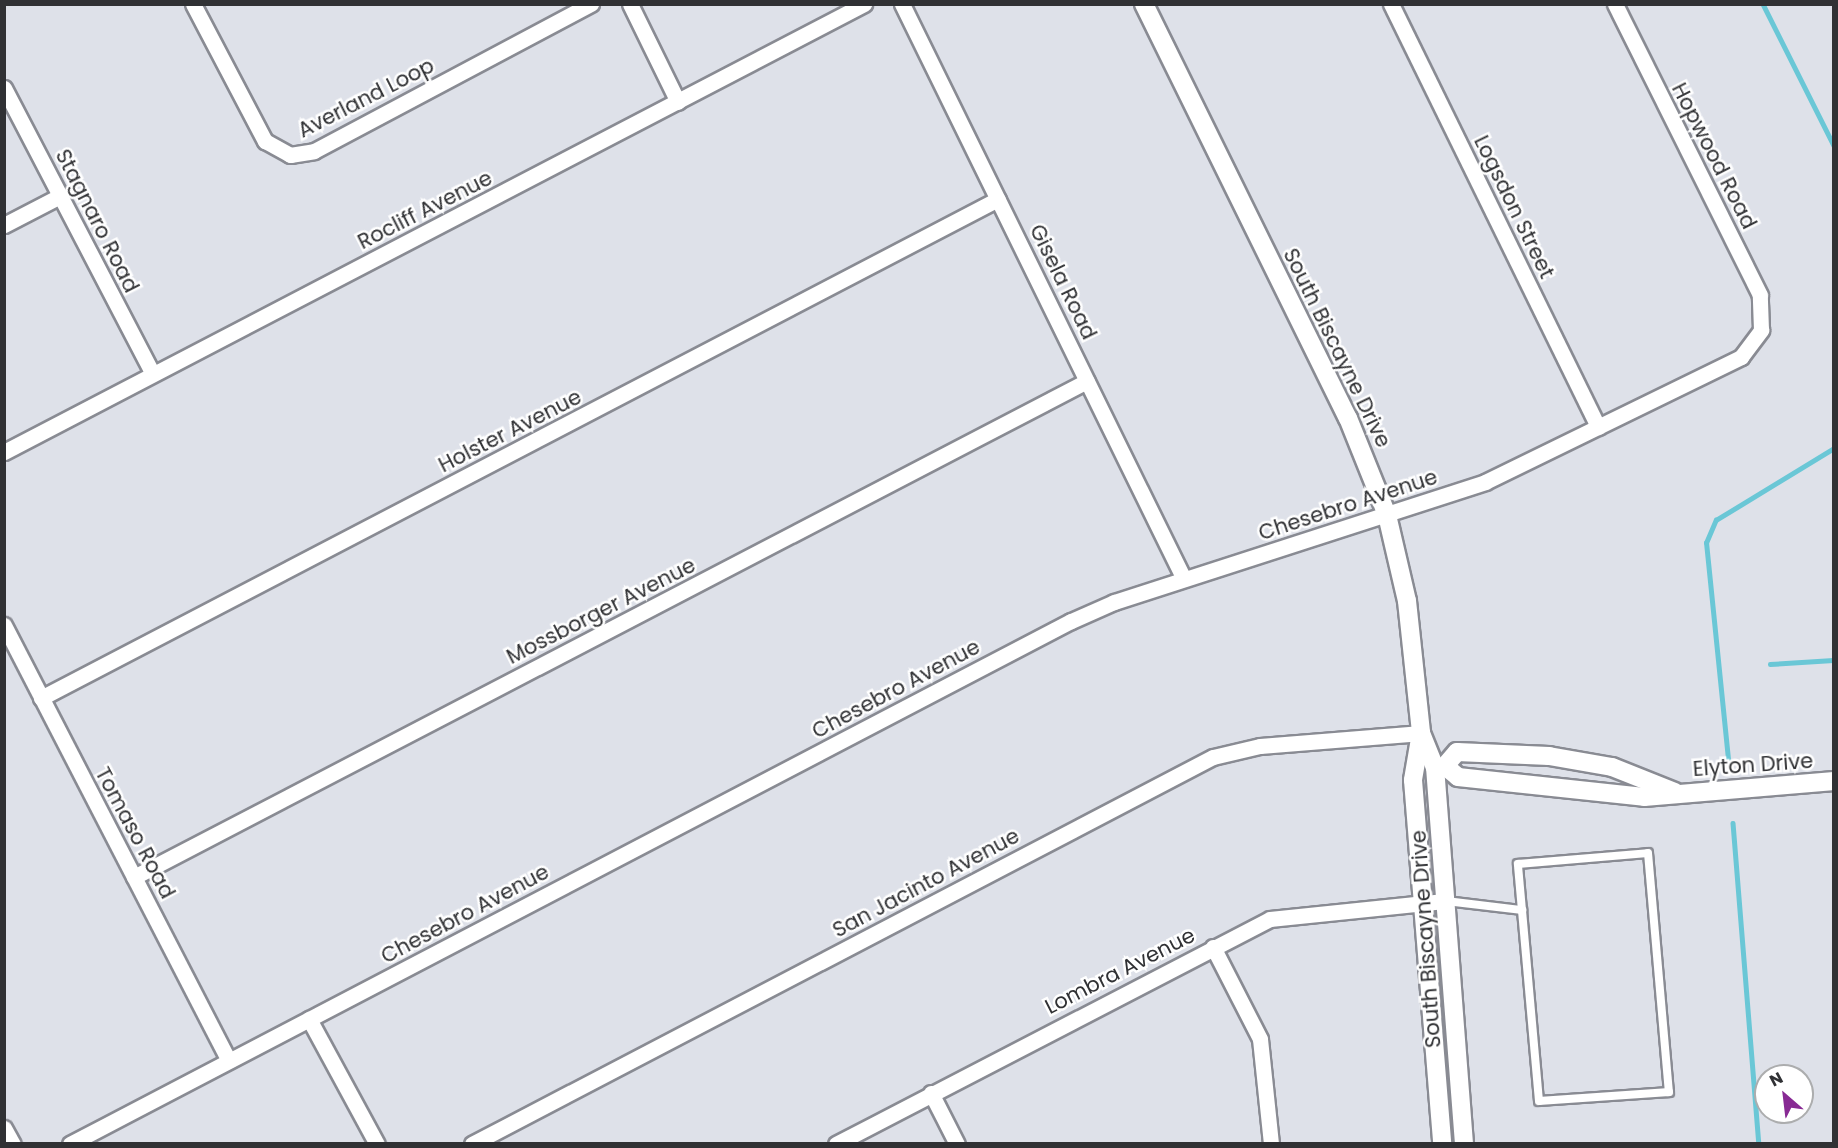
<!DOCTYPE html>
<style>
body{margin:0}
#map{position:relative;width:1838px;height:1148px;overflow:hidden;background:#dee1e9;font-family:Poppins,sans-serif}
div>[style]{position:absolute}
.stream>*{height:4.5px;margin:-2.25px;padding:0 2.25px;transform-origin:2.25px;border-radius:2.25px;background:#6ac7d6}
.roads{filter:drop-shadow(2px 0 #898b93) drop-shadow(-2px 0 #898b93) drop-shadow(0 2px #898b93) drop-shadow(0 -2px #898b93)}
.service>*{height:8px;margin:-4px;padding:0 4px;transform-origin:4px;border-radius:4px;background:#fff}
.minor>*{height:15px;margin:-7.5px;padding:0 7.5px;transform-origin:7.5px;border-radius:7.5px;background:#fff}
.tertiary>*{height:18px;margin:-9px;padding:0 9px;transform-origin:9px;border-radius:9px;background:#fff}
span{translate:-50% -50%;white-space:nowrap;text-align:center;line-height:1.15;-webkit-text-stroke:5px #fff;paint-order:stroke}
.street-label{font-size:21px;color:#303134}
.frame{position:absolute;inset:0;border:6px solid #303134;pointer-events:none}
.north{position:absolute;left:1754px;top:1064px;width:60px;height:60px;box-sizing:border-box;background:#fff;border:2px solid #acadae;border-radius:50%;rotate:332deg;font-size:16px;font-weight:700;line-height:24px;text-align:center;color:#303134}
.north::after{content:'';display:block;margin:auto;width:21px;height:27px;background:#882a94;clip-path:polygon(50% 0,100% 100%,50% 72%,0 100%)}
</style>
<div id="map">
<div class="stream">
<div style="left:1763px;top:4px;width:159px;rotate:63.4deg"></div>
<div style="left:1770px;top:664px;width:63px;rotate:-3.6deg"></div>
<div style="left:1728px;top:759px;width:217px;rotate:-95.8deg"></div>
<div style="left:1706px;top:543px;width:25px;rotate:-67deg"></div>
<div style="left:1716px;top:520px;width:138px;rotate:-31.4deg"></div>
<div style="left:1733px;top:823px;width:322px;rotate:85.4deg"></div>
</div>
<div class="roads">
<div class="service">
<div style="left:1648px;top:853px;width:240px;rotate:85deg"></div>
<div style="left:1669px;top:1092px;width:130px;rotate:176deg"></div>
<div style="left:1539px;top:1101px;width:238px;rotate:-95.1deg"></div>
<div style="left:1518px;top:864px;width:130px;rotate:-4.8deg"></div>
<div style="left:1446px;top:901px;width:77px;rotate:6.8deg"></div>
</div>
<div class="minor">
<div style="left:193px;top:4px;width:155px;rotate:62.3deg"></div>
<div style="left:265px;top:141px;width:29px;rotate:29deg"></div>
<div style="left:290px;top:155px;width:24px;rotate:-9deg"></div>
<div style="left:314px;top:151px;width:314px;rotate:-28deg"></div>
<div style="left:630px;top:4px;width:109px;rotate:63.9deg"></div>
<div style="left:902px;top:4px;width:640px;rotate:63.88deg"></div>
<div style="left:1391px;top:4px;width:471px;rotate:63.9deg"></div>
<div style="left:4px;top:88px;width:322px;rotate:62.5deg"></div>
<div style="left:4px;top:225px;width:63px;rotate:-27.4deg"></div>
<div style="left:4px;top:452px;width:970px;rotate:-27.52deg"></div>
<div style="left:4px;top:625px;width:490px;rotate:62.7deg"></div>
<div style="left:41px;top:698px;width:1079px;rotate:-27.54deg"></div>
<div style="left:134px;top:877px;width:1074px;rotate:-27.5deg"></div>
<div style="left:1213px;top:947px;width:103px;rotate:62.9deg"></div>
<div style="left:1260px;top:1039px;width:106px;rotate:84deg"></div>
<div style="left:309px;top:1019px;width:142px;rotate:61.5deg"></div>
<div style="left:931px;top:1093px;width:57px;rotate:63deg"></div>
<div style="left:4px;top:1128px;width:18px;rotate:61deg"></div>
<div style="left:70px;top:1144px;width:1129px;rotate:-27.59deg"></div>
<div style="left:1071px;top:621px;width:47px;rotate:-23.8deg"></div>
<div style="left:1114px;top:602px;width:390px;rotate:-17.9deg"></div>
<div style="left:1485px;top:482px;width:285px;rotate:-26deg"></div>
<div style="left:1741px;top:357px;width:34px;rotate:-53deg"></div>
<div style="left:1761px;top:330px;width:35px;rotate:-92deg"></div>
<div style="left:1760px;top:295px;width:325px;rotate:-116.5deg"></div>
<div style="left:472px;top:1144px;width:836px;rotate:-27.58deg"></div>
<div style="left:1213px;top:757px;width:48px;rotate:-13.2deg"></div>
<div style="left:1260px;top:746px;width:162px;rotate:-4.6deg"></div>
<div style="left:836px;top:1144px;width:489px;rotate:-27.4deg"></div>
<div style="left:1270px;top:919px;width:175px;rotate:-5.9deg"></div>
</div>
<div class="tertiary">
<div style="left:1144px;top:4px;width:462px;rotate:63.8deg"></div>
<div style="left:1348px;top:418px;width:105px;rotate:68.1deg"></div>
<div style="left:1387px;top:515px;width:88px;rotate:76.9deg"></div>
<div style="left:1407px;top:601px;width:133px;rotate:83.9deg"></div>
<div style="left:1421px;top:733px;width:37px;rotate:68deg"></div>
<div style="left:1435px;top:767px;width:378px;rotate:85.6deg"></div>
<div style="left:1421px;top:733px;width:48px;rotate:99.7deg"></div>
<div style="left:1413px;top:780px;width:365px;rotate:85.4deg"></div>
<div style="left:1675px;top:792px;width:68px;rotate:-158.4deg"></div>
<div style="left:1612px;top:767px;width:64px;rotate:-170.1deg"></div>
<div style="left:1549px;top:756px;width:92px;rotate:-177.5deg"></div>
<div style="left:1457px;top:752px;width:18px;rotate:131deg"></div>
<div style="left:1445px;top:766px;width:17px;rotate:40deg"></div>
<div style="left:1458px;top:777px;width:187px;rotate:6.1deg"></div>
<div style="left:1644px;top:797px;width:191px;rotate:-4.8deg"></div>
</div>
</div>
<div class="street-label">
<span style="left:366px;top:98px;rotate:-27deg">Averland Loop</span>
<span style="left:1714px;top:156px;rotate:63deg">Hopwood Road</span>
<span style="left:1514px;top:207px;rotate:64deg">Logsdon Street</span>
<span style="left:425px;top:210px;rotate:-27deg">Rocliff Avenue</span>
<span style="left:97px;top:221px;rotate:63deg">Stagnaro Road</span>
<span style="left:1063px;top:282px;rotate:64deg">Gisela Road</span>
<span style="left:1337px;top:348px;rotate:64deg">South Biscayne Drive</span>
<span style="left:510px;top:431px;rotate:-27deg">Holster Avenue</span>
<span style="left:1348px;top:505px;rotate:-18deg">Chesebro Avenue</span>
<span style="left:601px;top:611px;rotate:-27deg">Mossborger Avenue</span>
<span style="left:896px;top:689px;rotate:-28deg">Chesebro Avenue</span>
<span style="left:1753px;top:765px;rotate:-4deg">Elyton Drive</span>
<span style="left:135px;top:833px;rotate:62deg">Tomaso Road</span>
<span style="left:926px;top:883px;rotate:-28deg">San Jacinto Avenue</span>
<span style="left:465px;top:914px;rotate:-28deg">Chesebro Avenue</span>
<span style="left:1426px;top:939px;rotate:-94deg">South Biscayne Drive</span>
<span style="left:1120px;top:971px;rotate:-27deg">Lombra Avenue</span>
</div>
<div class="frame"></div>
<div class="north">N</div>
</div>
